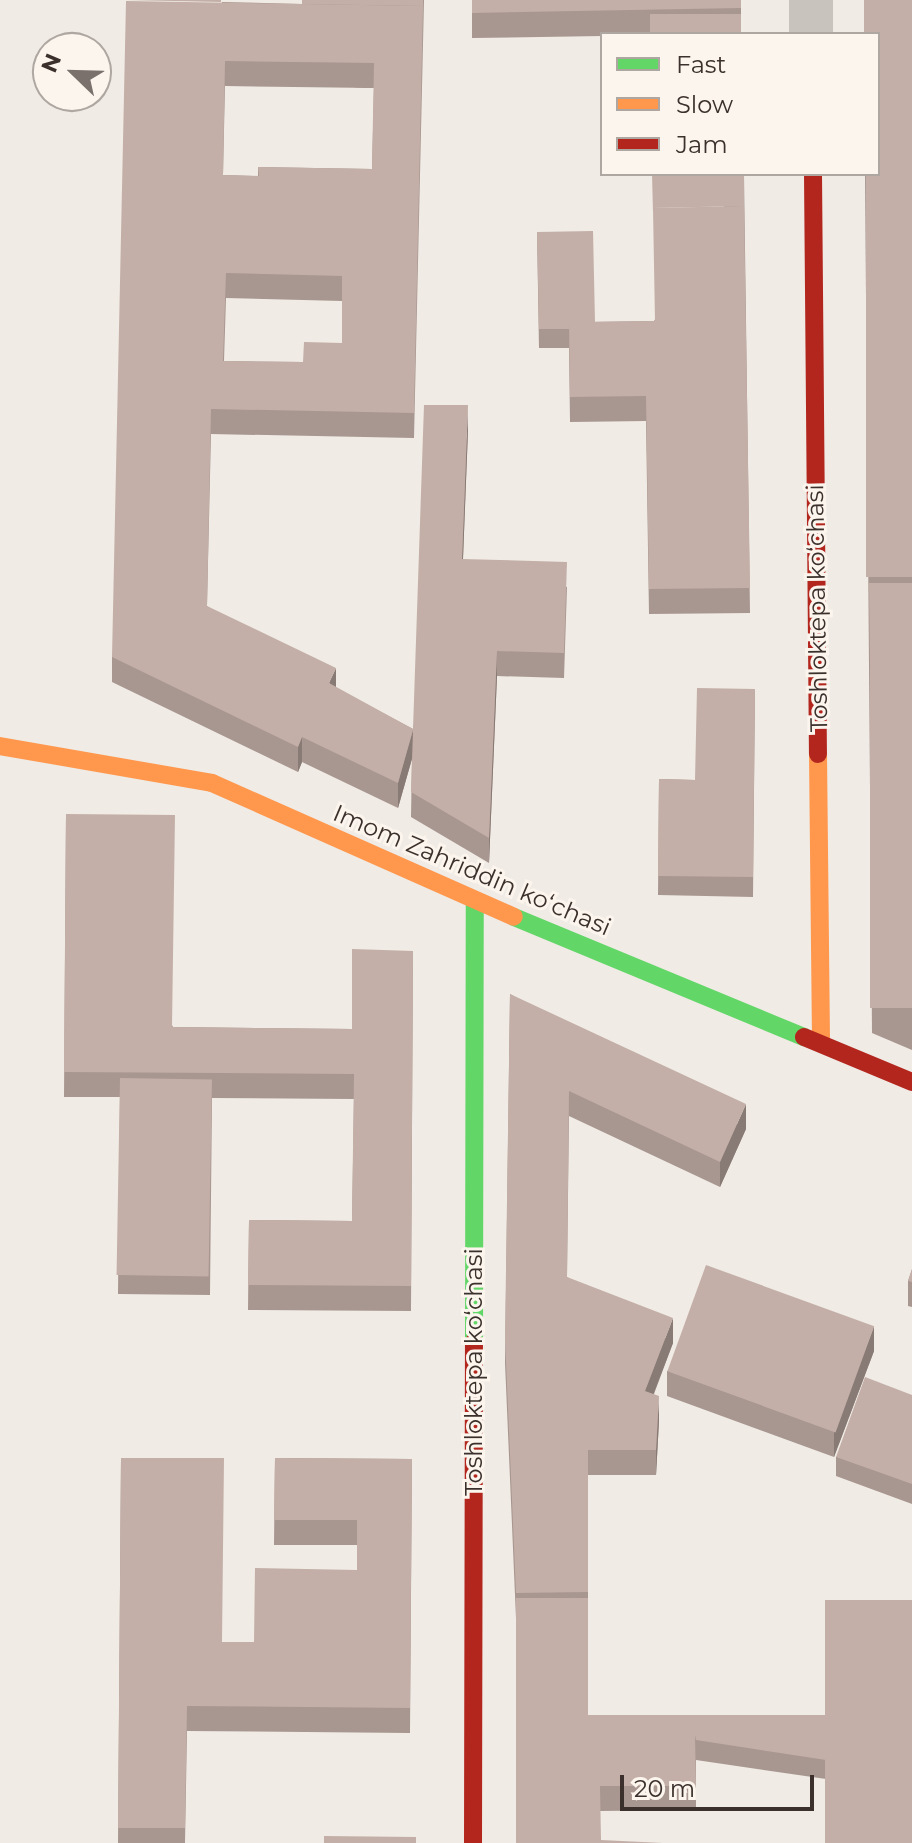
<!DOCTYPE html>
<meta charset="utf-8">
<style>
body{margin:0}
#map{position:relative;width:912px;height:1843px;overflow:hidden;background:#f0ebe5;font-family:Montserrat,sans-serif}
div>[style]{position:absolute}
.street>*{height:44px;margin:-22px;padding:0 22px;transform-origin:22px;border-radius:22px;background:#c9c3be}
.fast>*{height:18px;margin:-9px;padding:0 9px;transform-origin:9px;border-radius:9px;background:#63d668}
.slow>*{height:18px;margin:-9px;padding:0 9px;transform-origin:9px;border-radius:9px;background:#ff974d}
.jam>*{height:18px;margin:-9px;padding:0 9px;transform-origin:9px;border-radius:9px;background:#b3261e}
.wall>*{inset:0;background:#a89690}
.shaded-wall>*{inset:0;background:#887a75}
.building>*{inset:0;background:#c3afa7;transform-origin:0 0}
span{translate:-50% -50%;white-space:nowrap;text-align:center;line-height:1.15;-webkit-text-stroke:6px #fbf5ee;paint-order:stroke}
.street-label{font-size:24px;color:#3b302b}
.legend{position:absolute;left:600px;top:32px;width:280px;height:144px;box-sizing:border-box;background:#fbf5ee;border:2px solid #aea6a0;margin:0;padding:10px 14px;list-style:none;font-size:24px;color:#3b302b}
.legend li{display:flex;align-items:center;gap:16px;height:40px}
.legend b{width:40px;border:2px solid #aea6a0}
.north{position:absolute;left:32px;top:32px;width:80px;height:80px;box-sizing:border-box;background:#fbf5ee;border:2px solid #aea6a0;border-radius:50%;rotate:293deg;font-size:22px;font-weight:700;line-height:32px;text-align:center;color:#3b302b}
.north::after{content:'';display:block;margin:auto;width:28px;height:36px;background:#7a716c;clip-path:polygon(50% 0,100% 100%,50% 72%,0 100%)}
.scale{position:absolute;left:620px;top:1775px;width:194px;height:36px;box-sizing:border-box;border:4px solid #3b302b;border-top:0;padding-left:10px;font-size:24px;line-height:28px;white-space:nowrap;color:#3b302b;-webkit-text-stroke:6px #fbf5ee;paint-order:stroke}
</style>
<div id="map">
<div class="street">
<div style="left:811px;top:0;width:34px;rotate:90deg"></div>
</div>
<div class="fast">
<div style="left:514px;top:917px;width:314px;rotate:22.5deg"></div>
<div style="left:474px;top:1342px;width:441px;rotate:-89.9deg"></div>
</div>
<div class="slow">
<div style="left:0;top:746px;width:215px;rotate:9.9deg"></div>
<div style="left:212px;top:783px;width:330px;rotate:23.9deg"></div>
<div style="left:818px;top:754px;width:289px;rotate:89.4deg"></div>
</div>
<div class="jam">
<div style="left:813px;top:174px;width:580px;rotate:89.51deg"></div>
<div style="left:804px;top:1037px;width:117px;rotate:22.6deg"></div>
<div style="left:473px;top:1843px;width:501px;rotate:-89.89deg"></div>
</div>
<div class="wall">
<div style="clip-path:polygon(evenodd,424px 0,414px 438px,211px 434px,207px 606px,336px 688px,413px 729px,468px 430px,463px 559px,567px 587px,564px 678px,497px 676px,489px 863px,411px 817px,412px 759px,398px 808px,302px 762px,298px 772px,112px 682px,112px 657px,222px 2px,302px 4px,424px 0,225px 86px,374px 88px,372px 169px,258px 167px,258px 176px,223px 175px,225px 86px,424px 0,226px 298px,342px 301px,342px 343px,303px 362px,224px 361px,226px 298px)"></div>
<div style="clip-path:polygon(472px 0,741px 0,741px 34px,602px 34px,602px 36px,472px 38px)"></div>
<div style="clip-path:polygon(912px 0,912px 1050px,872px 1033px,865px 174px)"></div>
<div style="clip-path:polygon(744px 174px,750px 613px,649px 614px,646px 421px,570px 422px,569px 348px,539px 348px,537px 232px,595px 322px,654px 321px)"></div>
<div style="clip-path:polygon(755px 689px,753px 897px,658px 895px,659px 779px,695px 780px)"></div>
<div style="clip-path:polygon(66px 814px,173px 1027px,352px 1029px,413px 951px,411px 1311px,248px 1310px,249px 1220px,352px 1221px,354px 1099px,212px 1098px,210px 1295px,118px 1294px,120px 1097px,64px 1097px)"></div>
<div style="clip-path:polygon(510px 994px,746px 1129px,720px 1187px,569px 1116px,567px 1277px,673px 1343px,654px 1394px,659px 1421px,656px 1475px,588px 1475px,588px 1715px,825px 1715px,826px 1779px,696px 1760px,696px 1810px,600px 1811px,516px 1843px,516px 1618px,505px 1363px)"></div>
<div style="clip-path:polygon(912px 1269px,912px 1307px,908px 1306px,908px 1281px)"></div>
<div style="clip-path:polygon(874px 1351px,834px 1457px,667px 1396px,667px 1371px)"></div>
<div style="clip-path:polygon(912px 1395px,912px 1504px,836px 1476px,836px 1457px)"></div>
<div style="clip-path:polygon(121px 1458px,222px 1642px,254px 1642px,357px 1570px,357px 1545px,274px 1545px,275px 1458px,412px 1459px,410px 1733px,187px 1731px,185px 1843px,118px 1843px)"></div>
</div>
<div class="shaded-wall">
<div style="clip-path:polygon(468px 405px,468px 430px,462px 584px,462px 559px)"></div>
<div style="clip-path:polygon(497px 651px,497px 676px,489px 863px,489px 838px)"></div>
<div style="clip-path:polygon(336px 668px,336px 693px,329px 683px)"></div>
<div style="clip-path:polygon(413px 730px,413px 755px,398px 808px,398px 783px)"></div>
<div style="clip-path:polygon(302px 737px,302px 762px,298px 772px,298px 747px)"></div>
<div style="clip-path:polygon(746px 1104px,746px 1129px,720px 1187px,720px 1162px)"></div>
<div style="clip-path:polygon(673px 1318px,673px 1343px,645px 1416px,645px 1391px)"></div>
<div style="clip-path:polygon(874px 1326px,874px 1351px,834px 1457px,834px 1432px)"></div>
<div style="clip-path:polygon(659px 1396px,659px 1421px,656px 1475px,656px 1450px)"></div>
</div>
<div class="building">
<div style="clip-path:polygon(126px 0,221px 0,221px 2px)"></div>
<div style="clip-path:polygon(302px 0,423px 0,423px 12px,423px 6px,302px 4px)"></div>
<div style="clip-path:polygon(472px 0,741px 0,741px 8px,472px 13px)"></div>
<div style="clip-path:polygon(864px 0,912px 0,912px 192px,866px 192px,866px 198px,866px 174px,878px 174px,878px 34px,864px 34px)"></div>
<div style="clip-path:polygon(evenodd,126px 1px,423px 6px,414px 413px,211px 409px,207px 606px,336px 668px,329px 683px,413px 729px,424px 405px,468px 405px,462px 559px,567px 562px,564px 653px,497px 651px,489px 838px,411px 792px,413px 730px,398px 783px,302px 737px,298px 747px,112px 657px,126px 1px,225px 61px,374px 63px,372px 169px,258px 167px,259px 176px,223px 175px,225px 61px,126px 1px,226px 273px,342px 276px,342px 343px,304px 342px,303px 362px,223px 361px,226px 273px)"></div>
<div style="left:741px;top:14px;width:20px;height:91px;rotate:90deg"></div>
<div style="clip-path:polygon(652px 174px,744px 174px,744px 206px,653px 208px,653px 213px)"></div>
<div style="left:866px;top:192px;width:46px;height:385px"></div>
<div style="clip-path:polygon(744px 206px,750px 588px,649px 589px,646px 396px,570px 397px,569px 322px,655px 321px,653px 208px)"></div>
<div style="clip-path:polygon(593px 231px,595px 322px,569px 322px,569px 329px,539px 329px,537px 232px)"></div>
<div style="clip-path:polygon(869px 583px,912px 583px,912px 660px,870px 660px,870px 666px)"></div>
<div style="left:870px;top:660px;width:42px;height:348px"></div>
<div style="clip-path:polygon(697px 688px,755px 689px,753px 877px,658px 876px,659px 779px,695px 780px)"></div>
<div style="clip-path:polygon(66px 814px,175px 815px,172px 1027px,352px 1029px,352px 949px,413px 951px,411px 1286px,248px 1285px,249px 1220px,352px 1221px,354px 1074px,64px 1072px)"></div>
<div style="clip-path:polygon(510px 994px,746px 1104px,720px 1162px,569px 1091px,567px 1277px,673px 1318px,645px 1391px,659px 1396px,656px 1450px,588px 1450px,588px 1592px,516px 1593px,505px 1338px)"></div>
<div style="left:120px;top:1078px;width:92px;height:197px;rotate:1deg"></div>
<div style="left:706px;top:1265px;width:179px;height:113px;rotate:20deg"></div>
<div style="clip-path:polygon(912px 1269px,912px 1282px,908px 1281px)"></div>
<div style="clip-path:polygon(865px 1377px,912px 1395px,912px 1484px,836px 1457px)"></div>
<div style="clip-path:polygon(121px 1458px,224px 1458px,222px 1642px,254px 1642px,255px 1568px,357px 1570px,357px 1520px,274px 1520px,275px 1458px,412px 1459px,410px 1708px,187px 1706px,185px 1828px,118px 1828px)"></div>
<div style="clip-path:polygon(516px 1598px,588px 1598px,588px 1715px,825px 1715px,826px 1760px,696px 1740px,695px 1735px,516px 1735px)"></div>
<div style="left:912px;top:1600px;width:243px;height:87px;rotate:90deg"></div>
<div style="clip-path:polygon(516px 1735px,695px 1735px,696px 1786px,600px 1786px,601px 1840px,663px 1843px,516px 1843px)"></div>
<div style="clip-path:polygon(324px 1836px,416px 1837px,416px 1843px,324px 1843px)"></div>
</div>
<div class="street-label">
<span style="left:817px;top:608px;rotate:-91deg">Toshloktepa koʻchasi</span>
<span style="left:472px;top:870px;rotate:23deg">Imom Zahriddin koʻchasi</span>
<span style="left:474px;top:1372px;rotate:-90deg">Toshloktepa koʻchasi</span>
</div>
<ul class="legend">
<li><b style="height:10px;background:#63d668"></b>Fast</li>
<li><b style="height:10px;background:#ff974d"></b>Slow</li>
<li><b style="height:10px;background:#b3261e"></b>Jam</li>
</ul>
<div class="north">N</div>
<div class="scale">20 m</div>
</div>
